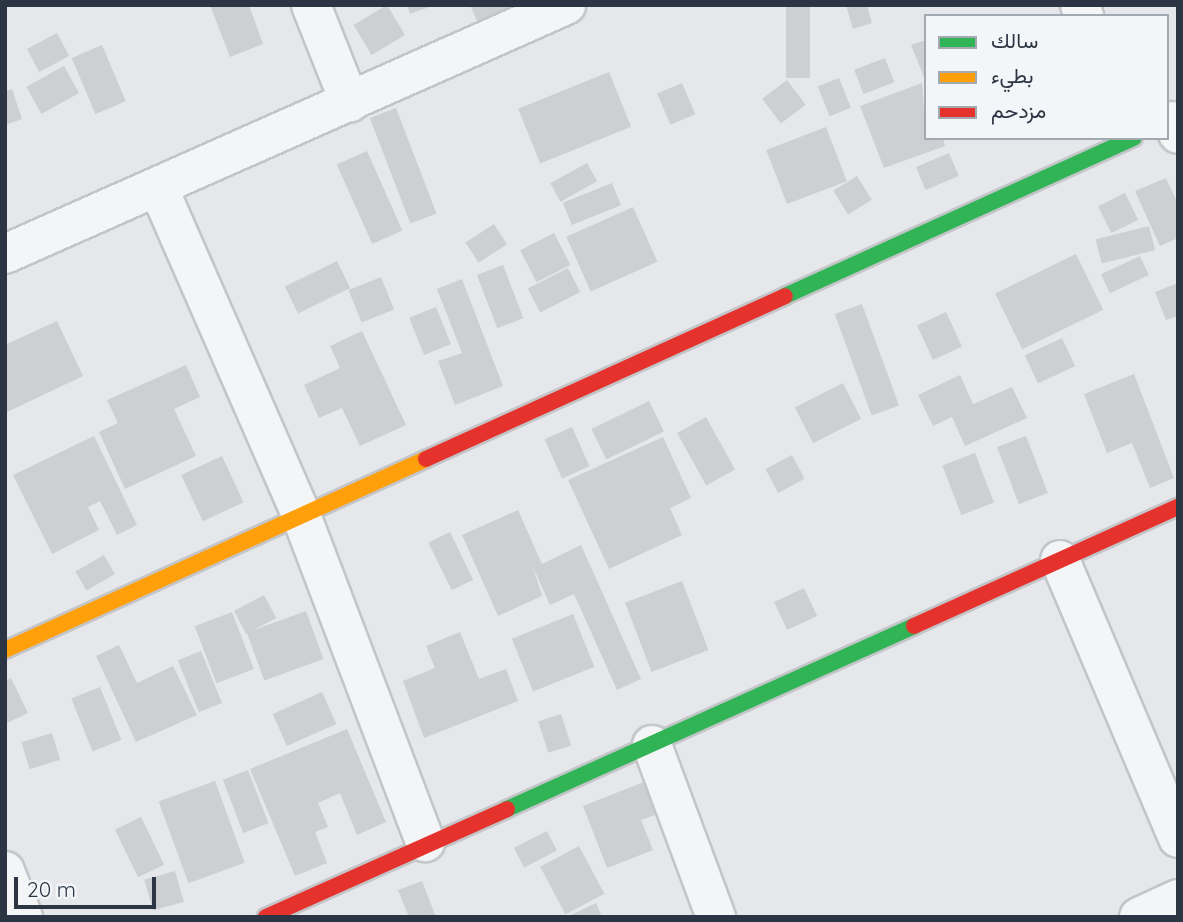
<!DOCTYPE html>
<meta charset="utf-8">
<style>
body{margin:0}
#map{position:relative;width:1183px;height:922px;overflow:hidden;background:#e5e7ea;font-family:Quicksand,Vazirmatn,sans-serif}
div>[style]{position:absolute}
.building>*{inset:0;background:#cdcfd2;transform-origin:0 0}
.roads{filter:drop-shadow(2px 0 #c3c5c8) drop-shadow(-2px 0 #c3c5c8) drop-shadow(0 2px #c3c5c8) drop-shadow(0 -2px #c3c5c8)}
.street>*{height:38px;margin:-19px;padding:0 19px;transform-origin:19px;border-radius:19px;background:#f4f5f6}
.fast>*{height:16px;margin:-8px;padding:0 8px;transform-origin:8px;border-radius:8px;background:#30b455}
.slow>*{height:16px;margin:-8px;padding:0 8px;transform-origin:8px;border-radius:8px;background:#ff9f0a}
.jam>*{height:16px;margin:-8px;padding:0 8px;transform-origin:8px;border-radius:8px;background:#e5322d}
span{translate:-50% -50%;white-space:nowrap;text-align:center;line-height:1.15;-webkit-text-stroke:5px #f3f6f8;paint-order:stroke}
.frame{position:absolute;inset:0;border:7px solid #2c3543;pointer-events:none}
.legend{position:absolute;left:924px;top:14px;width:245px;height:126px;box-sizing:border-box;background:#f3f6f8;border:2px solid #a3a9b0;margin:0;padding:9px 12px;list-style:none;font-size:21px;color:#2c3543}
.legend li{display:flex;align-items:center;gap:14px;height:35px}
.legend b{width:35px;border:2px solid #a3a9b0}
.scale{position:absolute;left:14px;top:877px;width:142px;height:32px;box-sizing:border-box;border:4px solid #2c3543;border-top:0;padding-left:9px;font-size:21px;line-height:24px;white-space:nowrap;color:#2c3543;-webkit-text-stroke:5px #f3f6f8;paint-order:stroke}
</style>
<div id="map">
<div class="building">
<div style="clip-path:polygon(210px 5px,249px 5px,263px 44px,230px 57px)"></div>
<div style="left:387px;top:5px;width:35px;height:39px;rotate:59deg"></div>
<div style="clip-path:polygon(407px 5px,432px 5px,432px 6px,410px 14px)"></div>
<div style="clip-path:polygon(470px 5px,516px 5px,477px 21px)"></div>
<div style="left:786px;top:5px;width:24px;height:73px"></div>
<div style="clip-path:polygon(846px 5px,867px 5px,872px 23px,853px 29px)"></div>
<div style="left:57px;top:33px;width:26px;height:34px;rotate:62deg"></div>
<div style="clip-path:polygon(926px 40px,926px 82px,911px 45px)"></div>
<div style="left:102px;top:45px;width:61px;height:33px;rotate:67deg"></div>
<div style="left:885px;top:58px;width:26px;height:33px;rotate:69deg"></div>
<div style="left:64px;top:66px;width:31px;height:43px;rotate:61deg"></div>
<div style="left:609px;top:72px;width:59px;height:98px;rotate:68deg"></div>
<div style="left:839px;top:78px;width:32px;height:23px;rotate:68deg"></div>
<div style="left:787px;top:80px;width:31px;height:31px;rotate:53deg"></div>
<div style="left:682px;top:83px;width:34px;height:27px;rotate:67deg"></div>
<div style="clip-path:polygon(922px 83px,926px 138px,943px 138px,945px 146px,884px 168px,860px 106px)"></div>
<div style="clip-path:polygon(12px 89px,22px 119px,5px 125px,5px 91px)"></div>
<div style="left:396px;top:108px;width:113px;height:28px;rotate:69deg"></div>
<div style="left:826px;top:127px;width:58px;height:64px;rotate:69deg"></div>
<div style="left:367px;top:151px;width:87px;height:33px;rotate:66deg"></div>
<div style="left:949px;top:153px;width:25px;height:36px;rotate:67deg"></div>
<div style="left:587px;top:163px;width:21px;height:42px;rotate:61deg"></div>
<div style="left:857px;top:176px;width:28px;height:28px;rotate:58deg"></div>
<div style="clip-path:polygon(1166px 178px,1178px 204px,1178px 238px,1160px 246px,1135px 191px)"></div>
<div style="left:612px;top:183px;width:24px;height:53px;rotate:68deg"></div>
<div style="left:1125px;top:193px;width:30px;height:30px;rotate:64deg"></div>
<div style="left:633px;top:207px;width:60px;height:73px;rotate:66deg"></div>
<div style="left:494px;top:224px;width:24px;height:34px;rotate:57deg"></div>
<div style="left:1149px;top:226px;width:25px;height:55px;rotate:76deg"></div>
<div style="left:554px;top:233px;width:36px;height:38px;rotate:63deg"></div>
<div style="left:1076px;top:254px;width:62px;height:90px;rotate:64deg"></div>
<div style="left:1140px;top:256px;width:21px;height:43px;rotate:65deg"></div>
<div style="left:337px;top:261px;width:30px;height:58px;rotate:64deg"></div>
<div style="left:503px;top:265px;width:57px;height:28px;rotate:69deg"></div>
<div style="left:568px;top:268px;width:27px;height:45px;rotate:63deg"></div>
<div style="left:381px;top:277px;width:35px;height:35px;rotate:68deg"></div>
<div style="clip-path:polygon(462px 279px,503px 386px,455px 405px,438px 361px,462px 353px,437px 289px)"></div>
<div style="clip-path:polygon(1178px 283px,1178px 316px,1166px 320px,1155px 292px)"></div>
<div style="left:862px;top:304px;width:108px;height:29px;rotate:70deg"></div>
<div style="left:436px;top:307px;width:40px;height:29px;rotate:68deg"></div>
<div style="left:946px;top:312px;width:38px;height:32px;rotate:65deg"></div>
<div style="clip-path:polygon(57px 321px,83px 376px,5px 413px,5px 345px)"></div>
<div style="clip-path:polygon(362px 331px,406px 425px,360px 446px,342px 408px,319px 418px,304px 385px,340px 368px,330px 346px)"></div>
<div style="left:1062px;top:338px;width:31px;height:41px;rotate:65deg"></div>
<div style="clip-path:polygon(186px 365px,200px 397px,174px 409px,196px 456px,125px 489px,99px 432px,118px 423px,107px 400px)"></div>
<div style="clip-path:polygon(1134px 374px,1174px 478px,1150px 488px,1132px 443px,1107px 453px,1084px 394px)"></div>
<div style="clip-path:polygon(960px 375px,973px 404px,1012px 387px,1027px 418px,965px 446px,952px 417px,933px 426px,918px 395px)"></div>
<div style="left:843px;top:383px;width:40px;height:54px;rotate:63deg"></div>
<div style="left:649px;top:401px;width:34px;height:64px;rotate:64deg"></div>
<div style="left:706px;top:417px;width:60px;height:33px;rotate:61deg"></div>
<div style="left:572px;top:427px;width:43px;height:30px;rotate:66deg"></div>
<div style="clip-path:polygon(94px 436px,137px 525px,117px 535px,100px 501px,88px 507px,99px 530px,52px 554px,13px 475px)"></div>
<div style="left:1026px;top:436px;width:61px;height:31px;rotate:69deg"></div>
<div style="clip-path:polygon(663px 437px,691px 498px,670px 508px,682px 535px,609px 569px,568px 480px)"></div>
<div style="left:975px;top:453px;width:53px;height:35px;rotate:69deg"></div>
<div style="left:792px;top:455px;width:27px;height:30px;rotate:62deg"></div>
<div style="left:222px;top:456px;width:51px;height:45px;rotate:65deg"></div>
<div style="clip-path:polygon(518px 510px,542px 564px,581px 545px,641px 679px,617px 690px,574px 594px,550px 605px,533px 567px,542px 596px,498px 616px,462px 535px)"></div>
<div style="left:450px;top:532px;width:53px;height:24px;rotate:64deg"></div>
<div style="left:104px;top:555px;width:22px;height:33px;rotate:60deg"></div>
<div style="left:682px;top:581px;width:74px;height:61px;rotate:69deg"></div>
<div style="left:804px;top:588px;width:31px;height:33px;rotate:65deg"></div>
<div style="left:264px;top:595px;width:26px;height:34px;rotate:62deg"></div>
<div style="left:306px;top:611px;width:51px;height:63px;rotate:70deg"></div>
<div style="left:232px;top:612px;width:61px;height:40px;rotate:69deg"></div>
<div style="left:573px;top:614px;width:57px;height:66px;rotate:68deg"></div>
<div style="clip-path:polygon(460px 632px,479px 679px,506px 669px,518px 701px,424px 738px,403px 681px,435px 668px,426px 646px)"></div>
<div style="clip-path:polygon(119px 645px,137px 683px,173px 666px,197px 715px,136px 742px,96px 656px)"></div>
<div style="left:201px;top:651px;width:56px;height:25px;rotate:68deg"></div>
<div style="clip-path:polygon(11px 678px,28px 713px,5px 724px,5px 681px)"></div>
<div style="left:100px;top:687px;width:57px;height:31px;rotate:68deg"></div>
<div style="left:322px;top:692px;width:35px;height:54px;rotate:66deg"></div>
<div style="left:561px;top:714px;width:33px;height:24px;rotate:72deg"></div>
<div style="clip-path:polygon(347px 729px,386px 822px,357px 835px,340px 793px,318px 803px,328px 827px,315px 832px,327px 863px,295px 876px,250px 769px)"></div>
<div style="left:52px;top:733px;width:28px;height:32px;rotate:73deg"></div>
<div style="left:248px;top:770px;width:57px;height:27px;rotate:69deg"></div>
<div style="clip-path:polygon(649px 780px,661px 813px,641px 820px,653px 850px,607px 868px,583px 806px)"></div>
<div style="left:215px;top:781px;width:87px;height:60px;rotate:70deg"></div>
<div style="left:141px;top:817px;width:53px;height:29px;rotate:64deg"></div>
<div style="left:547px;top:831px;width:22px;height:37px;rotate:63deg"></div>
<div style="left:579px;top:846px;width:54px;height:44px;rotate:62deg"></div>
<div style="left:175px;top:871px;width:32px;height:32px;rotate:74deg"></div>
<div style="clip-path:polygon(422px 881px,436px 917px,409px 917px,398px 890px)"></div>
<div style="clip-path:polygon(596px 903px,602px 917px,567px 917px)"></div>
</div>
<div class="roads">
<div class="street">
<div style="left:311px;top:5px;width:105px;rotate:68.3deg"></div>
<div style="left:1080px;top:5px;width:12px;rotate:70deg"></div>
<div style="left:1172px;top:121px;width:14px;rotate:65deg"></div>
<div style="left:158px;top:187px;width:358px;rotate:66.4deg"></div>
<div style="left:301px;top:515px;width:350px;rotate:69.2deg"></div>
<div style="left:5px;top:254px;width:614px;rotate:-23.93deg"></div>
<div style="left:1060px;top:560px;width:302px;rotate:67deg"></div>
<div style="left:652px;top:745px;width:184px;rotate:69.6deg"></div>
<div style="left:5px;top:871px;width:49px;rotate:68.6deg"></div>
<div style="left:1139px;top:917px;width:43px;rotate:-24.8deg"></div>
</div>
<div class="fast">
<div style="left:785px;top:296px;width:383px;rotate:-24.4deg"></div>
<div style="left:507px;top:809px;width:446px;rotate:-24.2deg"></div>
</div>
<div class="slow">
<div style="left:5px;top:650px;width:462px;rotate:-24.4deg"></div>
</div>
<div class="jam">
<div style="left:426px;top:459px;width:394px;rotate:-24.4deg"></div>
<div style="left:914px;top:626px;width:290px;rotate:-24.3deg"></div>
<div style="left:266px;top:917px;width:264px;rotate:-24.1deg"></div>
</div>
</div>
<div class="frame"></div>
<ul class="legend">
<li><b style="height:9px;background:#30b455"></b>سالك</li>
<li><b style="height:9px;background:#ff9f0a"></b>بطيء</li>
<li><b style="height:9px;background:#e5322d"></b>مزدحم</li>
</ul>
<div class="scale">20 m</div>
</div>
